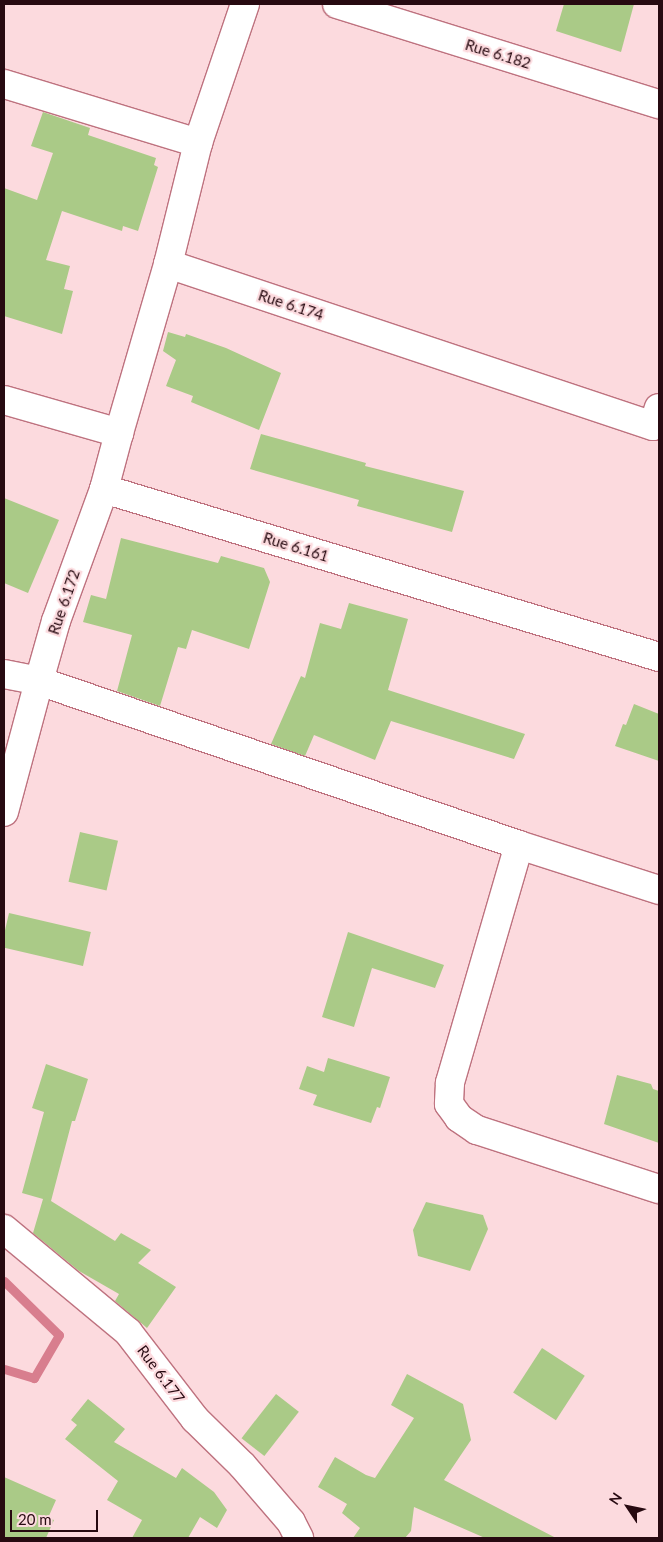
<!DOCTYPE html>
<style>
body{margin:0}
#map{position:relative;width:663px;height:1542px;overflow:hidden;background:#fcdade;font-family:Lato,sans-serif}
div>[style]{position:absolute}
.stream>*{height:9px;margin:-4.5px;padding:0 4.5px;transform-origin:4.5px;border-radius:4.5px;background:#d87e8e}
.building>*{inset:0;background:#aaca87;transform-origin:0 0}
.roads{filter:drop-shadow(1px 0 #be727f) drop-shadow(-1px 0 #be727f) drop-shadow(0 1px #be727f) drop-shadow(0 -1px #be727f)}
.minor>*{height:28px;margin:-14px;padding:0 14px;transform-origin:14px;border-radius:14px;background:#fff}
span{translate:-50% -50%;white-space:nowrap;text-align:center;line-height:1.15;-webkit-text-stroke:4.5px #fcdade;paint-order:stroke}
.street-label{font-size:15px;color:#270a11}
.frame{position:absolute;inset:0;border:5px solid #270a11;pointer-events:none}
.north{position:absolute;left:603px;top:1482px;width:50px;height:50px;-webkit-text-stroke:4px #fcdade;paint-order:stroke;rotate:304deg;font-size:14px;font-weight:700;line-height:20px;text-align:center;color:#270a11}
.north::after{content:'';display:block;margin:auto;width:18px;height:22px;background:#270a11;clip-path:polygon(50% 0,100% 100%,50% 72%,0 100%)}
.scale{position:absolute;left:10px;top:1510px;width:88px;height:22px;box-sizing:border-box;border:2px solid #270a11;border-top:0;padding-left:6px;font-size:15px;line-height:18px;white-space:nowrap;color:#270a11;-webkit-text-stroke:4px #fcdade;paint-order:stroke}
</style>
<div id="map">
<div class="stream">
<div style="left:4px;top:1281px;width:77px;rotate:44.5deg"></div>
<div style="left:59px;top:1335px;width:50px;rotate:120.2deg"></div>
<div style="left:34px;top:1378px;width:31px;rotate:-163deg"></div>
</div>
<div class="building">
<div style="clip-path:polygon(564px 4px,634px 4px,621px 52px,556px 31px)"></div>
<div style="clip-path:polygon(43px 112px,90px 128px,88px 135px,156px 158px,154px 165px,158px 167px,138px 231px,123px 226px,122px 231px,62px 211px,46px 260px,70px 266px,64px 289px,73px 291px,62px 334px,4px 316px,4px 188px,37px 200px,53px 153px,31px 146px)"></div>
<div style="clip-path:polygon(168px 332px,185px 337px,186px 334px,226px 348px,281px 373px,259px 430px,191px 402px,193px 396px,166px 386px,176px 360px,163px 351px)"></div>
<div style="clip-path:polygon(261px 434px,366px 463px,365px 466px,464px 491px,452px 532px,357px 506px,359px 500px,250px 469px)"></div>
<div style="clip-path:polygon(4px 498px,59px 520px,28px 593px,4px 583px)"></div>
<div style="clip-path:polygon(121px 538px,218px 563px,221px 556px,264px 568px,270px 582px,249px 649px,192px 630px,186px 649px,178px 647px,160px 706px,117px 691px,132px 635px,83px 622px,91px 595px,106px 599px)"></div>
<div style="clip-path:polygon(349px 603px,408px 619px,388px 690px,525px 734px,514px 759px,391px 721px,375px 760px,314px 735px,305px 756px,271px 744px,301px 676px,305px 678px,320px 623px,341px 629px)"></div>
<div style="clip-path:polygon(634px 704px,659px 714px,659px 761px,615px 746px,623px 724px,626px 725px)"></div>
<div style="left:80px;top:832px;width:39px;height:51px;rotate:13deg"></div>
<div style="left:9px;top:913px;width:84px;height:35px;rotate:13deg"></div>
<div style="clip-path:polygon(348px 932px,444px 965px,435px 988px,372px 968px,354px 1027px,322px 1017px)"></div>
<div style="clip-path:polygon(328px 1058px,390px 1077px,380px 1108px,377px 1107px,371px 1123px,313px 1105px,317px 1095px,299px 1089px,307px 1066px,324px 1072px)"></div>
<div style="clip-path:polygon(46px 1064px,88px 1079px,75px 1121px,72px 1121px,51px 1201px,115px 1241px,121px 1233px,151px 1250px,138px 1263px,176px 1287px,147px 1328px,115px 1301px,119px 1294px,79px 1271px,33px 1233px,43px 1199px,22px 1193px,44px 1112px,32px 1108px)"></div>
<div style="clip-path:polygon(617px 1075px,651px 1084px,653px 1089px,659px 1091px,659px 1143px,604px 1124px)"></div>
<div style="clip-path:polygon(426px 1202px,483px 1215px,488px 1229px,470px 1271px,418px 1256px,413px 1230px)"></div>
<div style="left:542px;top:1348px;width:51px;height:53px;rotate:33deg"></div>
<div style="clip-path:polygon(407px 1374px,463px 1404px,471px 1440px,444px 1480px,556px 1538px,485px 1538px,414px 1507px,411px 1531px,405px 1538px,353px 1538px,360px 1528px,342px 1513px,347px 1504px,318px 1487px,335px 1457px,366px 1475px,375px 1478px,414px 1418px,391px 1405px)"></div>
<div style="left:276px;top:1394px;width:29px;height:56px;rotate:38deg"></div>
<div style="clip-path:polygon(88px 1399px,125px 1429px,114px 1442px,176px 1478px,182px 1468px,214px 1492px,227px 1510px,217px 1528px,200px 1517px,188px 1538px,132px 1538px,142px 1520px,107px 1500px,118px 1481px,65px 1439px,77px 1425px,71px 1420px)"></div>
<div style="clip-path:polygon(4px 1477px,56px 1500px,48px 1518px,54px 1520px,46px 1538px,4px 1538px)"></div>
</div>
<div class="roads">
<div class="minor">
<div style="left:245px;top:4px;width:147px;rotate:108.7deg"></div>
<div style="left:198px;top:143px;width:125px;rotate:103.9deg"></div>
<div style="left:168px;top:264px;width:511px;rotate:18.47deg"></div>
<div style="left:653px;top:426px;width:19px;rotate:-72deg"></div>
<div style="left:337px;top:4px;width:337px;rotate:17.3deg"></div>
<div style="left:4px;top:84px;width:203px;rotate:16.9deg"></div>
<div style="left:4px;top:400px;width:120px;rotate:16deg"></div>
<div style="left:119px;top:433px;width:58px;rotate:105deg"></div>
<div style="left:104px;top:489px;width:580px;rotate:16.84deg"></div>
<div style="left:119px;top:433px;width:176px;rotate:-73.8deg"></div>
<div style="left:4px;top:674px;width:36px;rotate:11deg"></div>
<div style="left:39px;top:681px;width:62px;rotate:-74.2deg"></div>
<div style="left:56px;top:621px;width:140px;rotate:-70deg"></div>
<div style="left:4px;top:812px;width:136px;rotate:-75deg"></div>
<div style="left:39px;top:681px;width:507px;rotate:18.86deg"></div>
<div style="left:519px;top:845px;width:147px;rotate:17.8deg"></div>
<div style="left:519px;top:845px;width:248px;rotate:106.2deg"></div>
<div style="left:450px;top:1083px;width:21px;rotate:93deg"></div>
<div style="left:449px;top:1104px;width:17px;rotate:54deg"></div>
<div style="left:459px;top:1118px;width:22px;rotate:34deg"></div>
<div style="left:477px;top:1130px;width:191px;rotate:18deg"></div>
<div style="left:4px;top:1229px;width:161px;rotate:39.7deg"></div>
<div style="left:128px;top:1332px;width:110px;rotate:52.4deg"></div>
<div style="left:195px;top:1419px;width:66px;rotate:44.4deg"></div>
<div style="left:242px;top:1465px;width:75px;rotate:49.3deg"></div>
<div style="left:291px;top:1522px;width:18px;rotate:63deg"></div>
</div>
</div>
<div class="street-label">
<span style="left:498px;top:54px;rotate:17deg">Rue 6.182</span>
<span style="left:291px;top:305px;rotate:18deg">Rue 6.174</span>
<span style="left:296px;top:547px;rotate:17deg">Rue 6.161</span>
<span style="left:64px;top:602px;rotate:-71deg">Rue 6.172</span>
<span style="left:161px;top:1374px;rotate:53deg">Rue 6.177</span>
</div>
<div class="frame"></div>
<div class="north">N</div>
<div class="scale">20 m</div>
</div>
